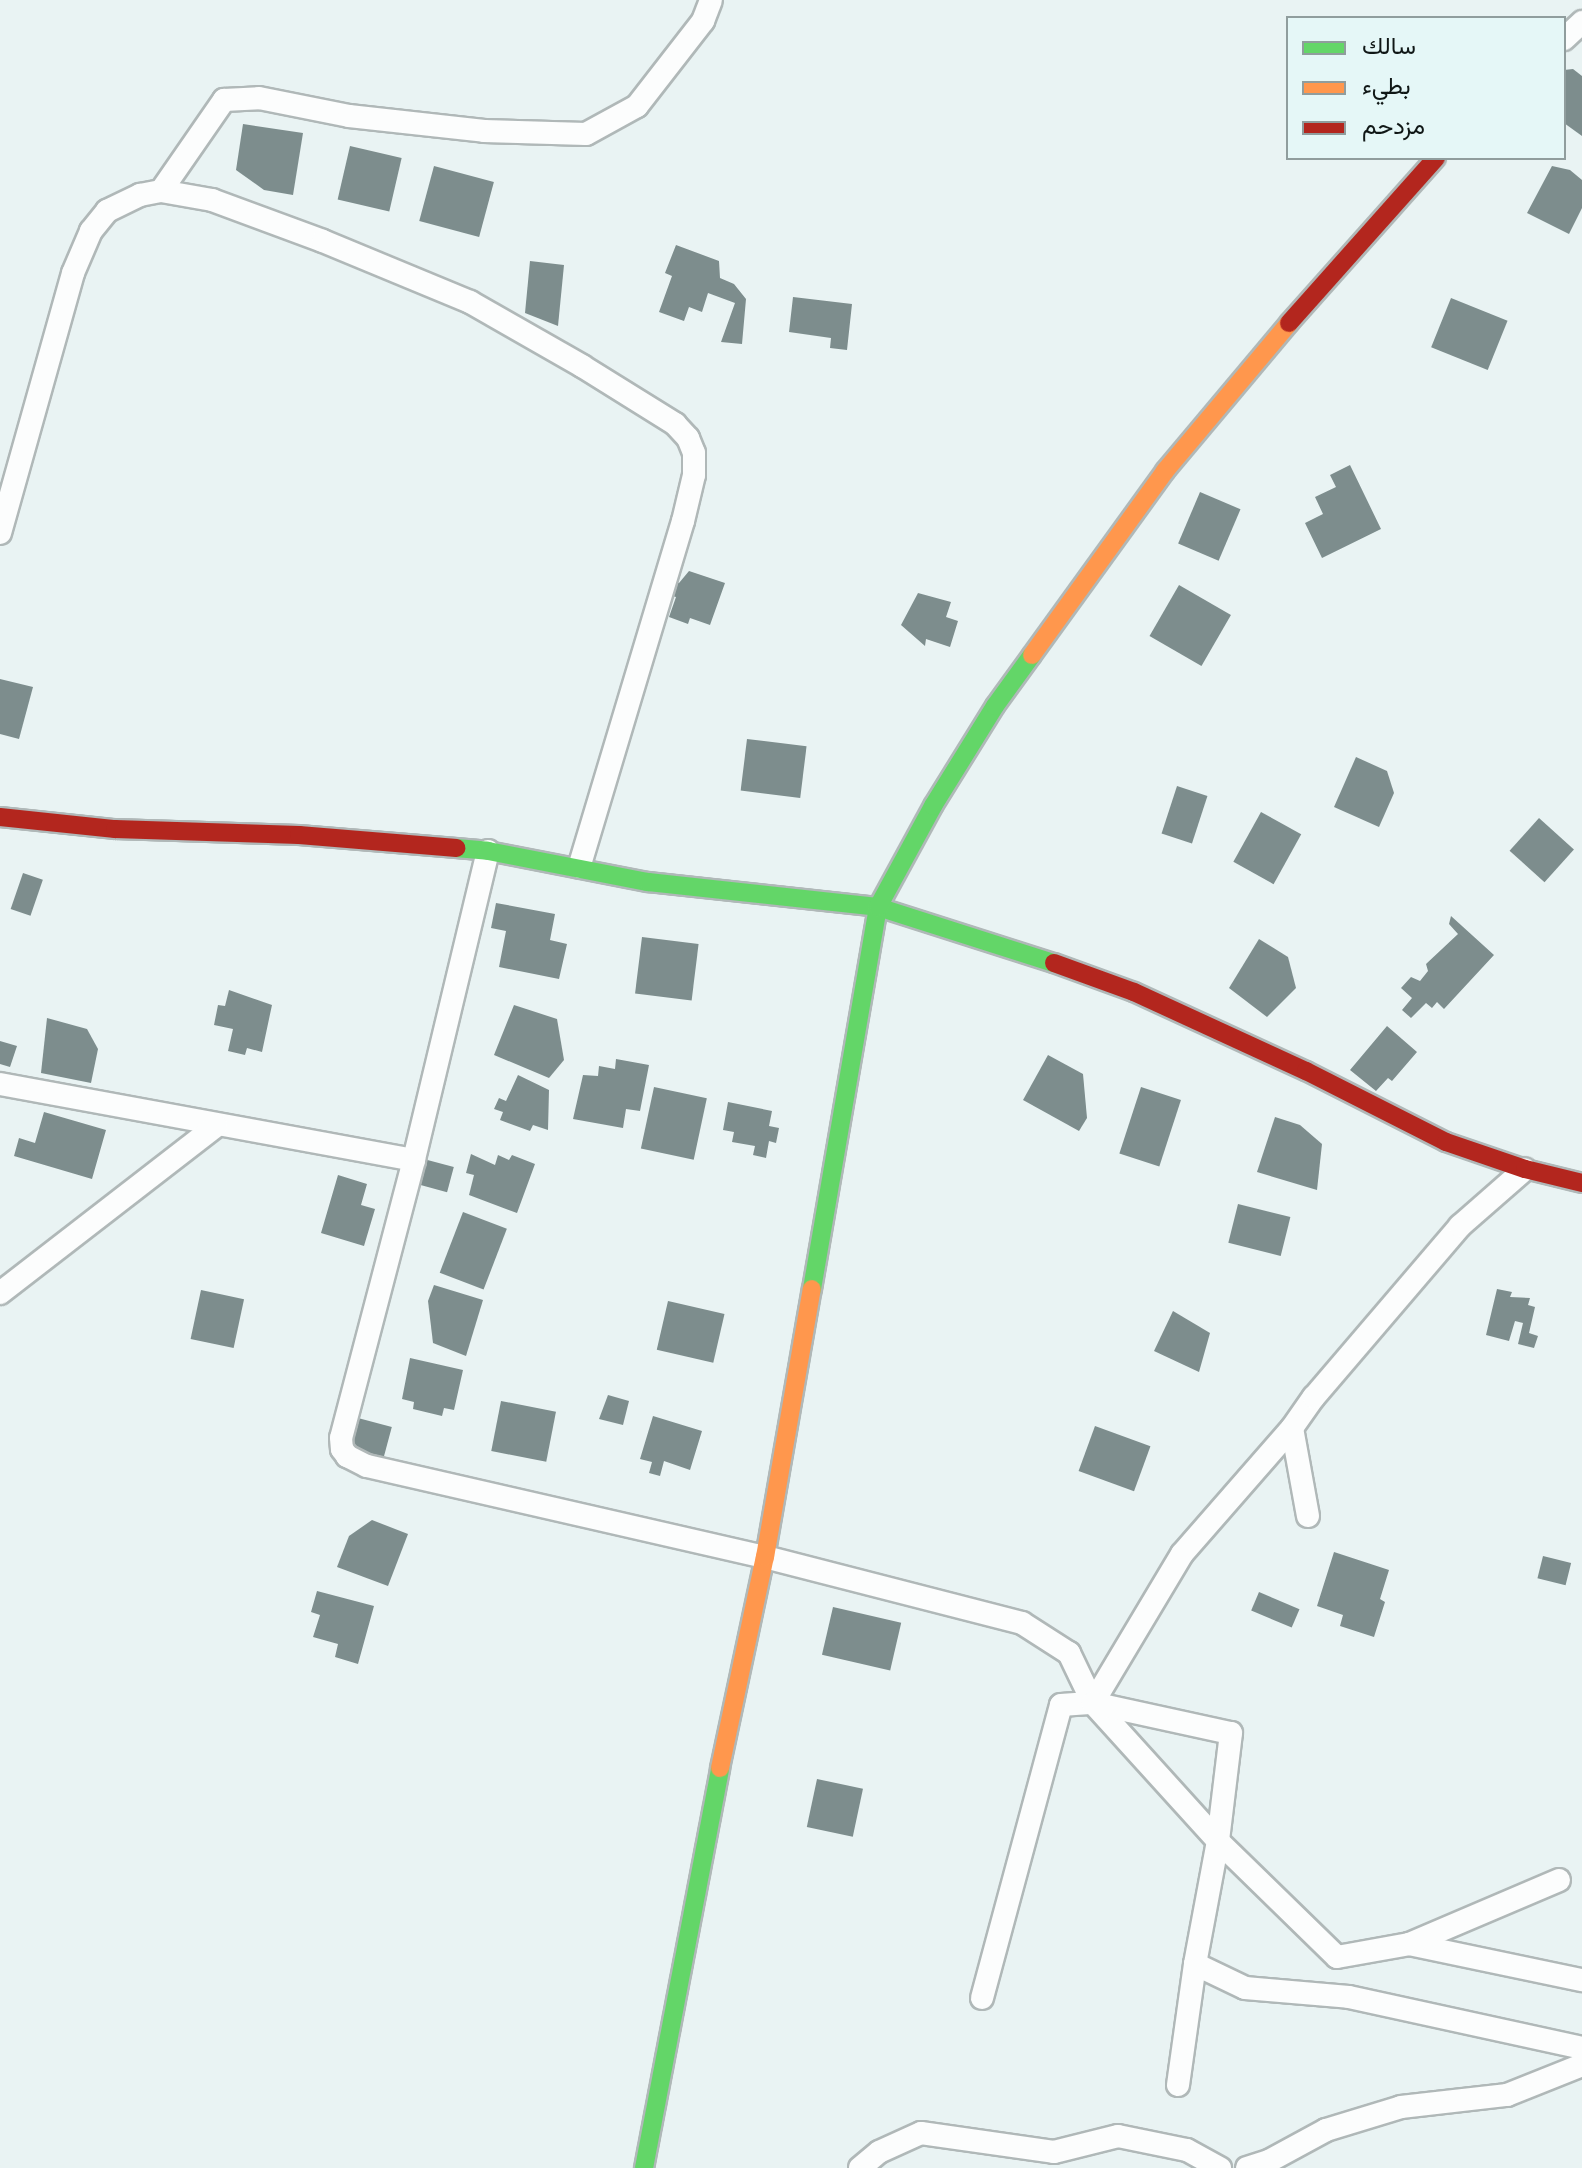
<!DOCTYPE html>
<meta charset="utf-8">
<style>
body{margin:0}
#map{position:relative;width:1582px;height:2168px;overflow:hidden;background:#e9f3f3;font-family:"DM Sans",Vazirmatn,sans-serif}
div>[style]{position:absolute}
.building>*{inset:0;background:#7d8d8d;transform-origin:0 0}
.roads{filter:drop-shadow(2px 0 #b0b8b8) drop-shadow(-2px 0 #b0b8b8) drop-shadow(0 2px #b0b8b8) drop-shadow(0 -2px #b0b8b8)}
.street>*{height:22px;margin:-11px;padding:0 11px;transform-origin:11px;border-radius:11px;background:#fcfdfd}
.fast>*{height:18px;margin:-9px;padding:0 9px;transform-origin:9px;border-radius:9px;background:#63d668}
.slow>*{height:18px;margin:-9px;padding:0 9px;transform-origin:9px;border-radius:9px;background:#ff974d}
.jam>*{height:18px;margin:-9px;padding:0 9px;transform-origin:9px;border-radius:9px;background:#b3261e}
span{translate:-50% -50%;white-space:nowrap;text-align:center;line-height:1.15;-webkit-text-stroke:8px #e5f7f7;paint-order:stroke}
.legend{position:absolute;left:1286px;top:16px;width:280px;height:144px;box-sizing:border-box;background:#e5f7f7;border:2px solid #909d9d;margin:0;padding:10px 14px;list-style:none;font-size:24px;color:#101716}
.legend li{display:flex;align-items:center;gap:16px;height:40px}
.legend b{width:40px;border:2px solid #909d9d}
</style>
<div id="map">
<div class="building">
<div style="clip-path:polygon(1573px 69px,1582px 76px,1582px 136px,1564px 123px,1564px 70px)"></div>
<div style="clip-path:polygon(243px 124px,303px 133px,293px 195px,264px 190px,236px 170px)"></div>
<div style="left:350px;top:146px;width:53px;height:55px;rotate:13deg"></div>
<div style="left:434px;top:166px;width:62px;height:57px;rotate:15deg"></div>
<div style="clip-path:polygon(1552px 166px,1570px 170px,1582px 180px,1582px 208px,1569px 234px,1527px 213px)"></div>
<div style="clip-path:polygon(676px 245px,719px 261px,720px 278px,734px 284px,746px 299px,742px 344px,721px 342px,735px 303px,708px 293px,702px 312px,689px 307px,684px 321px,659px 312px,672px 276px,665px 273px)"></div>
<div style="clip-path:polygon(530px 261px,564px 265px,558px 326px,525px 313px)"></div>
<div style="clip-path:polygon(793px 297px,852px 304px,847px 350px,830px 348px,831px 338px,789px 332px)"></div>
<div style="left:1451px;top:298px;width:61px;height:53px;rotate:22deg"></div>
<div style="clip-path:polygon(1350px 465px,1381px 529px,1322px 558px,1305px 523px,1323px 514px,1315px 497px,1336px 487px,1330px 475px)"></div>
<div style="left:1200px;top:492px;width:44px;height:56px;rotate:23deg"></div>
<div style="clip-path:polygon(689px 571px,725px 583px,710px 625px,690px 618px,688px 624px,669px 617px,676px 597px,668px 595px,672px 581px,679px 583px)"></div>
<div style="left:1179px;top:585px;width:60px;height:59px;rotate:30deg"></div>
<div style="clip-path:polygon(918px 593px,951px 602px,946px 617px,958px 621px,950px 647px,926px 639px,925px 646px,901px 625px)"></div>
<div style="clip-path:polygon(0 679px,33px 687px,19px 739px,0 734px)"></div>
<div style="left:747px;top:739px;width:60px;height:52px;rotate:7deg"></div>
<div style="clip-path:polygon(1356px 757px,1387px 771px,1394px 793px,1379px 827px,1334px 807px)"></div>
<div style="left:1177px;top:786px;width:32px;height:50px;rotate:18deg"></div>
<div style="left:1261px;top:812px;width:46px;height:57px;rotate:29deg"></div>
<div style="left:1539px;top:818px;width:47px;height:44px;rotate:42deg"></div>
<div style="left:23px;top:873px;width:21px;height:38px;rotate:19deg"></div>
<div style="clip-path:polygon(496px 903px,555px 914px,550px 940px,567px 944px,559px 979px,499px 967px,506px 931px,491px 928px)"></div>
<div style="clip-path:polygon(1451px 916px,1494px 955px,1444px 1009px,1437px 1002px,1432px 1008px,1426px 1003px,1411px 1018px,1402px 1010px,1412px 998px,1401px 988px,1411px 977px,1420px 981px,1428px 971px,1426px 964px,1458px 934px,1449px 924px)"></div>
<div style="left:642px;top:937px;width:57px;height:57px;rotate:7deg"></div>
<div style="clip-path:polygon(1259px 939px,1288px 957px,1296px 988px,1267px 1017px,1229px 988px)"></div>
<div style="clip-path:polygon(229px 990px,272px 1005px,262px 1052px,247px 1048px,245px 1055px,228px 1051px,233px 1029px,214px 1025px,218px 1005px,225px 1006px)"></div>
<div style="clip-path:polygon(514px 1005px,557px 1019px,564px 1060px,549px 1078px,494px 1055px)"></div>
<div style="clip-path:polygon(47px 1018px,87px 1029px,98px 1049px,91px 1083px,41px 1073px)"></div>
<div style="clip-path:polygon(1387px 1026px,1417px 1052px,1392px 1081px,1388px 1078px,1376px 1091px,1350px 1070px)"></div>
<div style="clip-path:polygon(0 1041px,17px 1046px,10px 1067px,0 1064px)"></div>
<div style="clip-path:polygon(1048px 1055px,1083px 1074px,1087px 1118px,1079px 1131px,1023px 1100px)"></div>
<div style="clip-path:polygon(616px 1059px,649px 1065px,640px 1111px,626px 1109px,623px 1128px,573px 1119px,583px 1075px,598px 1076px,599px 1066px,615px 1069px)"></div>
<div style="clip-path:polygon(518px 1075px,549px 1090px,548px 1130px,533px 1125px,530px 1131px,500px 1120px,503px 1112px,494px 1109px,499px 1098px,506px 1101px)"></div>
<div style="left:654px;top:1087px;width:54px;height:63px;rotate:12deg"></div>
<div style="left:1141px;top:1087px;width:42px;height:70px;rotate:18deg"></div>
<div style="clip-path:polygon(728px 1102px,772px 1111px,769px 1126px,779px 1128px,776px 1143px,769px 1141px,766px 1158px,753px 1155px,755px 1146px,732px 1142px,734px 1132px,723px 1130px)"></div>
<div style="clip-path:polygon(44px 1112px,106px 1130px,92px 1179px,14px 1156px,19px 1138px,35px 1143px)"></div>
<div style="clip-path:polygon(1275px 1117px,1300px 1125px,1322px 1144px,1317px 1190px,1257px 1172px)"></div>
<div style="clip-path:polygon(471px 1154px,495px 1165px,498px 1155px,509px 1160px,512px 1155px,535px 1164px,517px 1213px,469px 1195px,474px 1175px,466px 1173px)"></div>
<div style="left:420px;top:1158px;width:35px;height:26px;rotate:15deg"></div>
<div style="clip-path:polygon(338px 1175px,367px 1184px,361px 1205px,375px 1209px,364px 1246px,321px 1233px)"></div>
<div style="left:1238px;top:1204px;width:54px;height:40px;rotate:14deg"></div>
<div style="left:463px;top:1212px;width:47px;height:65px;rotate:21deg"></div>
<div style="clip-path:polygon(434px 1285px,483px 1300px,466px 1356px,433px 1343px,428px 1301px)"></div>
<div style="clip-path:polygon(1497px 1289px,1512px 1292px,1510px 1297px,1530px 1298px,1528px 1305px,1535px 1307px,1529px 1333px,1538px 1336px,1534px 1348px,1518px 1344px,1523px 1323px,1515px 1321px,1509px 1341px,1486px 1335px)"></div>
<div style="left:201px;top:1290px;width:44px;height:50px;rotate:12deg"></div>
<div style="left:668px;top:1301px;width:58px;height:50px;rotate:13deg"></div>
<div style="clip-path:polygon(1173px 1311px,1210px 1333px,1199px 1372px,1154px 1351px)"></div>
<div style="clip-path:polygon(410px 1358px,463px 1370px,454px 1410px,444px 1408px,442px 1416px,413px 1409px,414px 1402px,402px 1399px)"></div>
<div style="clip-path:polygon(608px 1395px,629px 1401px,623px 1425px,599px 1419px)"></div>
<div style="left:501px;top:1401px;width:56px;height:51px;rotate:11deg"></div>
<div style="clip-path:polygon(653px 1416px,702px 1431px,690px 1470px,664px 1461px,660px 1476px,649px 1473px,652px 1462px,640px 1459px)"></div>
<div style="left:358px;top:1418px;width:35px;height:32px;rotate:15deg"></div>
<div style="left:1095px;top:1426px;width:59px;height:48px;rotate:20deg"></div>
<div style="clip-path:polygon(372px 1520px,408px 1534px,388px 1586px,337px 1567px,349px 1536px)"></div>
<div style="clip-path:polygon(1334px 1552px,1389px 1570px,1380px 1599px,1385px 1602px,1374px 1637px,1340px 1626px,1343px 1615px,1317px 1606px)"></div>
<div style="left:1543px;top:1556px;width:29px;height:23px;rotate:14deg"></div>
<div style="clip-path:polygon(317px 1591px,374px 1606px,358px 1664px,335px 1657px,338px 1644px,313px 1637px,320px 1615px,311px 1612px)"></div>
<div style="left:1259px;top:1592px;width:44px;height:20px;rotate:23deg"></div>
<div style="left:833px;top:1607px;width:70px;height:49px;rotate:13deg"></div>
<div style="left:817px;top:1779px;width:47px;height:49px;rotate:12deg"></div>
</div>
<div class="roads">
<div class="street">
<div style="left:1564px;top:39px;width:25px;rotate:-43deg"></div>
<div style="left:161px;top:191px;width:111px;rotate:-55.3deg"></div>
<div style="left:224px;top:100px;width:35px;rotate:-3deg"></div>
<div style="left:259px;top:98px;width:92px;rotate:11.3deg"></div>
<div style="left:349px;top:116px;width:136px;rotate:6.3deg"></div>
<div style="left:484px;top:131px;width:102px;rotate:1.7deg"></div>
<div style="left:586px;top:134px;width:58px;rotate:-28.8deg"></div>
<div style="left:637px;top:106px;width:108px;rotate:-52.2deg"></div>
<div style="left:703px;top:21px;width:22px;rotate:-69deg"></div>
<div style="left:0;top:533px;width:270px;rotate:-74.3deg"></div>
<div style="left:73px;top:273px;width:46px;rotate:-66.8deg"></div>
<div style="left:91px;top:231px;width:26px;rotate:-51deg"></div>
<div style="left:107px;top:211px;width:37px;rotate:-26deg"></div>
<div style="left:140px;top:195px;width:21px;rotate:-11deg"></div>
<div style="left:161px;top:191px;width:52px;rotate:10deg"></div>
<div style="left:212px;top:200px;width:118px;rotate:20.3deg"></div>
<div style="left:323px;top:241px;width:159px;rotate:22.5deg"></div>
<div style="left:470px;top:302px;width:129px;rotate:29.7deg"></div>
<div style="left:582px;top:366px;width:110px;rotate:31.9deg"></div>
<div style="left:675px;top:424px;width:19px;rotate:47deg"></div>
<div style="left:688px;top:438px;width:16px;rotate:68deg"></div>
<div style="left:694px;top:453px;width:22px;rotate:90deg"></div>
<div style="left:694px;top:475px;width:47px;rotate:103.4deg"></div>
<div style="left:683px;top:521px;width:361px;rotate:106.7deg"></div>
<div style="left:488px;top:851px;width:318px;rotate:103.5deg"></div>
<div style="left:414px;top:1160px;width:287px;rotate:104.7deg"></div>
<div style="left:341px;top:1438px;width:11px;rotate:85deg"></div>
<div style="left:342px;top:1449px;width:9px;rotate:54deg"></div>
<div style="left:347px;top:1456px;width:22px;rotate:27deg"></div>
<div style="left:367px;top:1466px;width:408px;rotate:12.9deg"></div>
<div style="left:765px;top:1557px;width:265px;rotate:14.4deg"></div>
<div style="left:1022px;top:1623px;width:56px;rotate:32.6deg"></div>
<div style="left:1069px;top:1653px;width:55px;rotate:64.4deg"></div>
<div style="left:0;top:1084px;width:421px;rotate:10.4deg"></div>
<div style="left:0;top:1293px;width:273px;rotate:-37.7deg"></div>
<div style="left:1292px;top:1428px;width:167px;rotate:131.1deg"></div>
<div style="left:1182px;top:1554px;width:174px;rotate:120.9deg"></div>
<div style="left:1093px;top:1703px;width:186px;rotate:47.8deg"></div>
<div style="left:1218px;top:1841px;width:166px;rotate:44.3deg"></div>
<div style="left:1337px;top:1957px;width:73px;rotate:-10.2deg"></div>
<div style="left:1409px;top:1944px;width:177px;rotate:11.8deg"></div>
<div style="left:1308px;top:1516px;width:89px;rotate:-100.3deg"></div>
<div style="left:1292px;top:1428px;width:38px;rotate:-55deg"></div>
<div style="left:1314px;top:1397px;width:225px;rotate:-49.5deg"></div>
<div style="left:1460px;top:1226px;width:86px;rotate:-41.2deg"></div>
<div style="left:1409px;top:1944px;width:163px;rotate:-23.1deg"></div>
<div style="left:982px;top:1998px;width:303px;rotate:-74.9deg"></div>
<div style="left:1061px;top:1705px;width:32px;rotate:-4deg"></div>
<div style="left:1093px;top:1703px;width:141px;rotate:12.3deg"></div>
<div style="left:1231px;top:1733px;width:109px;rotate:96.9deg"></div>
<div style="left:1218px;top:1841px;width:125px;rotate:100.6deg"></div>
<div style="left:1178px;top:2085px;width:122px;rotate:-82deg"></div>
<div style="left:1195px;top:1964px;width:55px;rotate:25.6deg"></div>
<div style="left:1245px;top:1988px;width:104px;rotate:4.9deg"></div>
<div style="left:1349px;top:1997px;width:239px;rotate:12.3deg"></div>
<div style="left:860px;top:2168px;width:25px;rotate:-40deg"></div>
<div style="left:879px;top:2152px;width:46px;rotate:-24.3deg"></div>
<div style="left:921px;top:2133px;width:134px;rotate:8.1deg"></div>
<div style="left:1054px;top:2152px;width:66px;rotate:-14deg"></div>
<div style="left:1118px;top:2136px;width:70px;rotate:11.5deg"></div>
<div style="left:1187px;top:2150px;width:38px;rotate:29deg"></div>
<div style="left:1247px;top:2168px;width:23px;rotate:-18deg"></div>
<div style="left:1269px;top:2161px;width:65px;rotate:-28.5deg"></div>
<div style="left:1326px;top:2130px;width:78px;rotate:-17deg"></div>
<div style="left:1401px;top:2107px;width:107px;rotate:-6.5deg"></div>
<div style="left:1507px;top:2095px;width:81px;rotate:-21.8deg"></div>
</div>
<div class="fast">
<div style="left:456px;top:848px;width:32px;rotate:5deg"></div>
<div style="left:488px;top:851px;width:163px;rotate:11deg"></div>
<div style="left:648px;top:882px;width:231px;rotate:6.2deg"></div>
<div style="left:878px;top:907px;width:185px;rotate:17.7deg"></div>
<div style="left:812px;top:1289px;width:388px;rotate:-80.2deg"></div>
<div style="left:878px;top:907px;width:115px;rotate:-61.4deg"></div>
<div style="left:933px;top:806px;width:118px;rotate:-58.2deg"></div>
<div style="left:995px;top:706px;width:63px;rotate:-54deg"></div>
<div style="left:644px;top:2168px;width:407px;rotate:-79.2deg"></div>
</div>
<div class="slow">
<div style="left:1032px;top:655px;width:227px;rotate:-54.1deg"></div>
<div style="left:1165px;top:471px;width:193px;rotate:-50deg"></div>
<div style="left:720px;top:1768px;width:216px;rotate:-78deg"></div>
<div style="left:765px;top:1557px;width:272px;rotate:-80.1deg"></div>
</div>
<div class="jam">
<div style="left:1289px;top:323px;width:221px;rotate:-48.3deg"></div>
<div style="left:0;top:817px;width:116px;rotate:6deg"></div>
<div style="left:115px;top:829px;width:184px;rotate:1.9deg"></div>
<div style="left:299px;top:835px;width:158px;rotate:4.7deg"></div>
<div style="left:1054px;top:963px;width:85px;rotate:19.9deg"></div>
<div style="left:1134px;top:992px;width:189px;rotate:24.7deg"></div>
<div style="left:1306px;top:1071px;width:157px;rotate:26.9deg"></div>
<div style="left:1446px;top:1142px;width:83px;rotate:18.9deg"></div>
<div style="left:1525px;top:1169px;width:59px;rotate:13.8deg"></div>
</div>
</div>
<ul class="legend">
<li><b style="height:10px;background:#63d668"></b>سالك</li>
<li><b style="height:10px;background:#ff974d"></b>بطيء</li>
<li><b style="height:10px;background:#b3261e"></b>مزدحم</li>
</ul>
</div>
